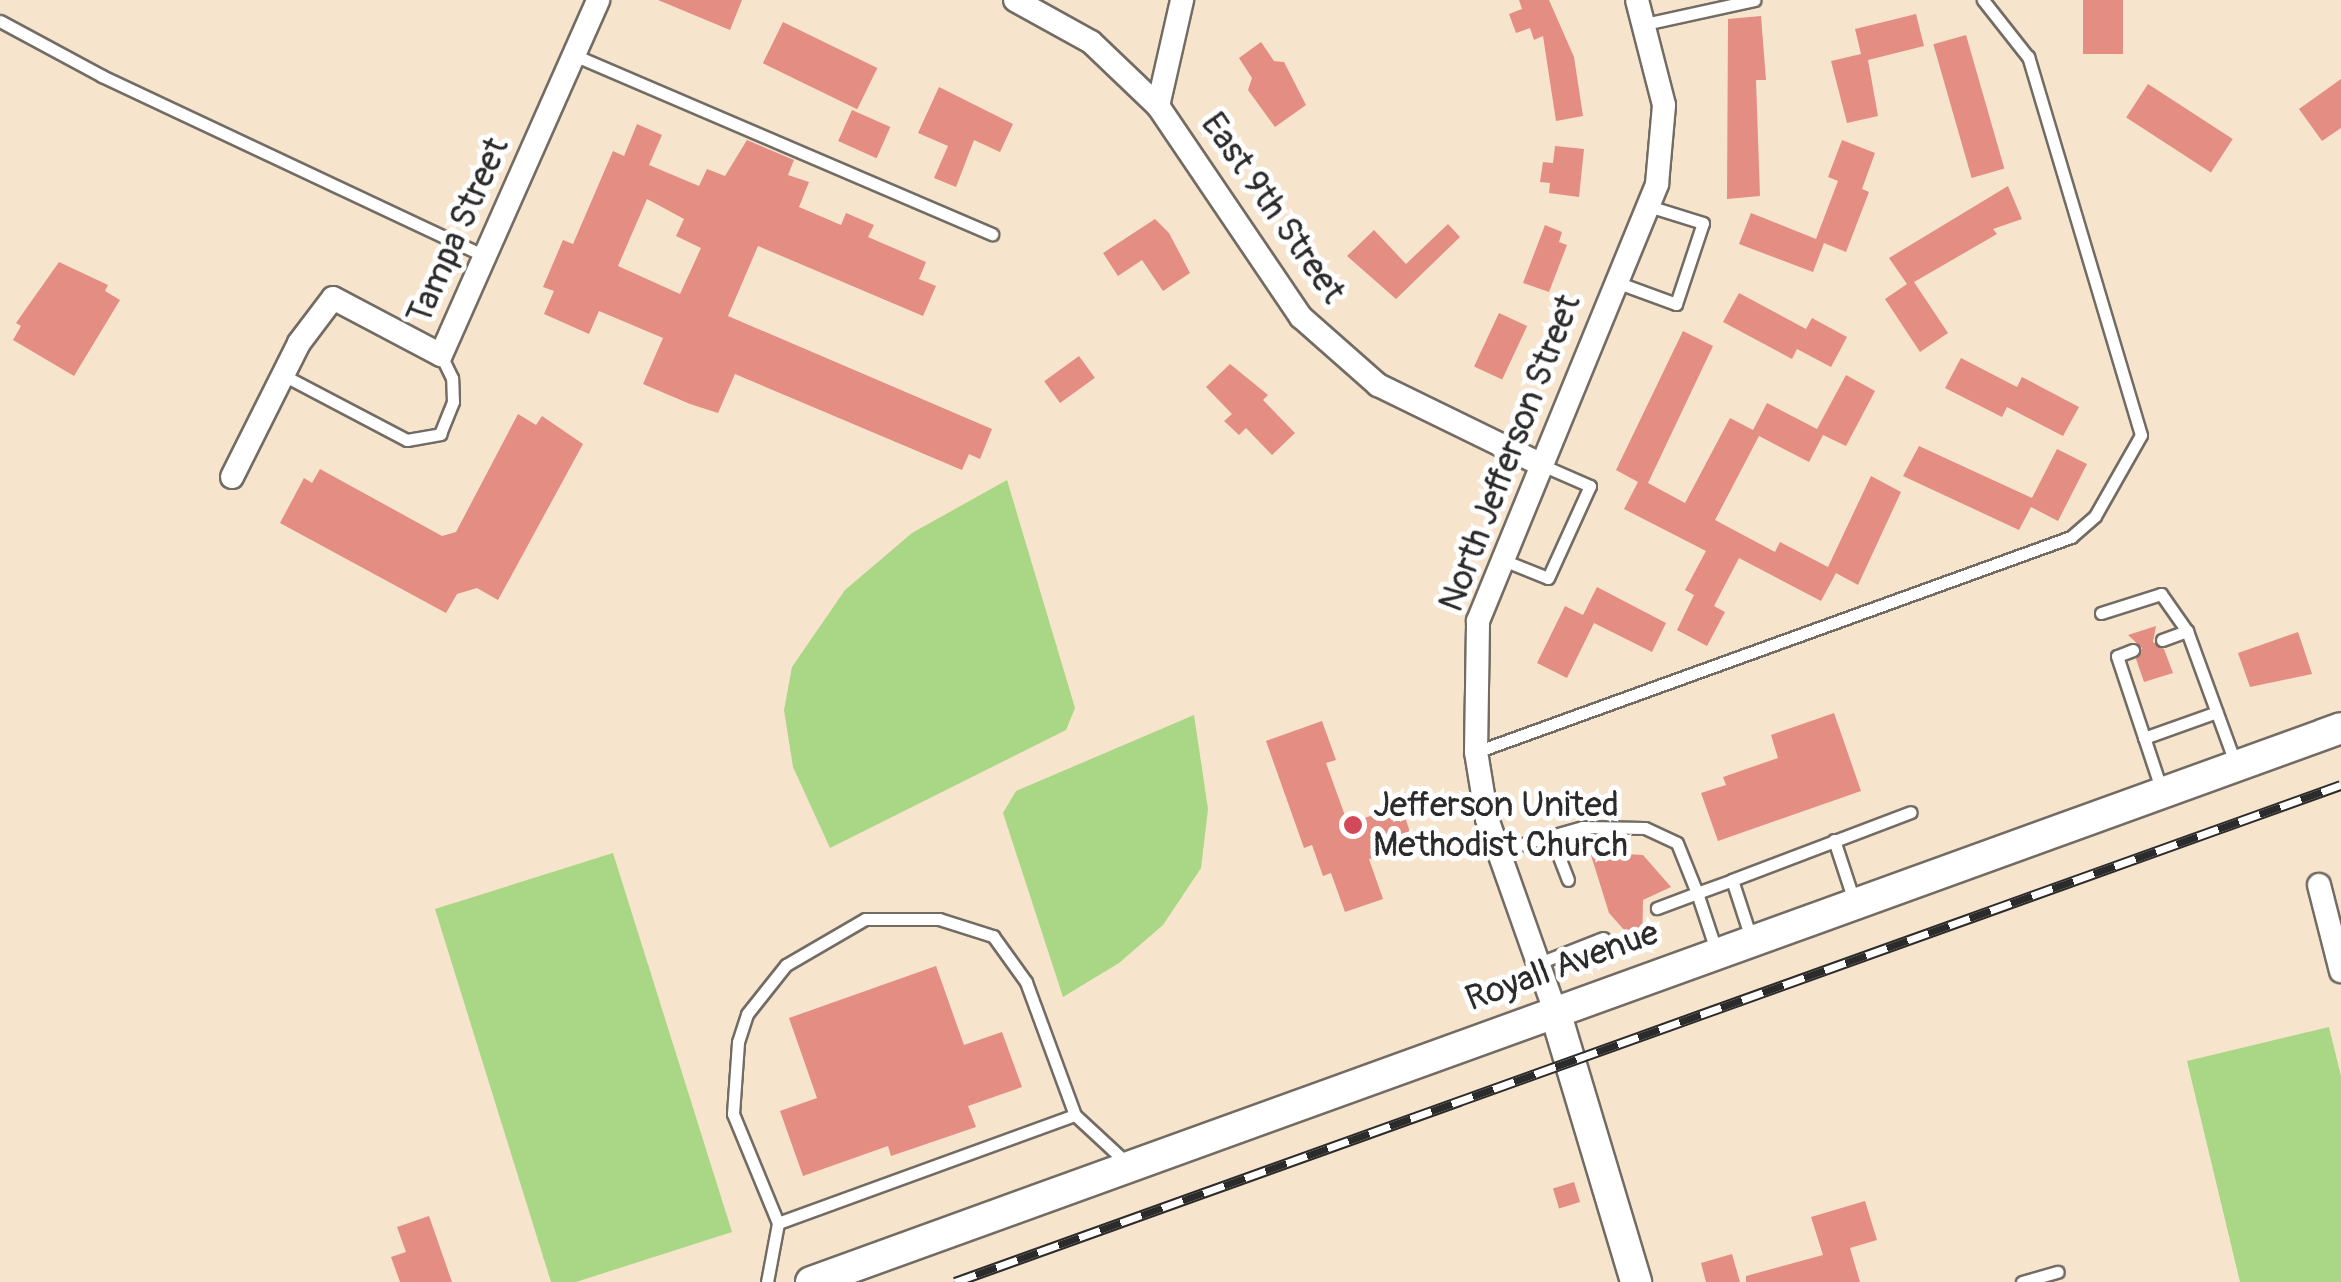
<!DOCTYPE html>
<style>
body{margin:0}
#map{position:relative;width:2341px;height:1282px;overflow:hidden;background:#f6e4cd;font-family:Pangolin,sans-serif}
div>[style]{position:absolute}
.green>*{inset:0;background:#a9d785}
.building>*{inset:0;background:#e48d82;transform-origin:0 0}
.roads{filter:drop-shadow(2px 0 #726c64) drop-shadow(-2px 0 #726c64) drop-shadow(0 2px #726c64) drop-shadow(0 -2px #726c64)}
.service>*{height:11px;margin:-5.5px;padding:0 5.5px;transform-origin:5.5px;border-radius:5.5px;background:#fff}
.minor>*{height:22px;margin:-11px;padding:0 11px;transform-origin:11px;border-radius:11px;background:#fff}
.tertiary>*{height:30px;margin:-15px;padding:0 15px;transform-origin:15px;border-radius:15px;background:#fff}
.rail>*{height:11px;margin-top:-5.5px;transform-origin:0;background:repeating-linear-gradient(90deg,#fff 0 22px,#2b2b2b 0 44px);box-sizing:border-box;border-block:2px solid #2b2b2b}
.dots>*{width:28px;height:28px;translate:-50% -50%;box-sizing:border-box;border:5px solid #fff;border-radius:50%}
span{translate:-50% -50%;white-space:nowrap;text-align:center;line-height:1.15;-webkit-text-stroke:10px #fff;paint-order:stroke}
.street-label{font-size:35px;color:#2b2b2b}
.poi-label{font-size:35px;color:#2b2b2b}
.left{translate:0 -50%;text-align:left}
</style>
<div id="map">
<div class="green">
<div style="clip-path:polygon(1007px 480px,1075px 708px,1066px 730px,830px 848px,793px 767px,784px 710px,792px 667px,845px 590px,912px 533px)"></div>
<div style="clip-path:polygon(1194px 715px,1208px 809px,1201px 868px,1163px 925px,1119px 963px,1063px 997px,1003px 813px,1016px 791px)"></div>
<div style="clip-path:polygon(613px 853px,732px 1232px,576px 1282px,551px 1282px,435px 909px)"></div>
<div style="clip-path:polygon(2329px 1027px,2341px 1076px,2341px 1282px,2240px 1282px,2187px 1061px)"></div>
</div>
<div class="building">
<div style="clip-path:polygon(658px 0,742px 0,730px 30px)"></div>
<div style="clip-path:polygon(1519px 0,1549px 0,1574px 57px,1583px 116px,1556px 121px,1543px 36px,1534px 40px,1530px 28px,1516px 33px,1509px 14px,1522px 9px)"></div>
<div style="left:2083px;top:0;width:40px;height:54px"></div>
<div style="clip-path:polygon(1916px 14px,1924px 46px,1868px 60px,1878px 116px,1847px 123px,1831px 61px,1861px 54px,1855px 29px)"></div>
<div style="clip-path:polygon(1761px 16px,1766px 80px,1756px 80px,1760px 196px,1727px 199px,1728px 19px)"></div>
<div style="left:783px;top:22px;width:105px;height:46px;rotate:26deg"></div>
<div style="left:1966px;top:35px;width:139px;height:34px;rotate:74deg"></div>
<div style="clip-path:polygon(1261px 42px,1274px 61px,1284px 62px,1306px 105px,1275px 127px,1248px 90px,1252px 78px,1239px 58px)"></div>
<div style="clip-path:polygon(2341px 79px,2341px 128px,2322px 141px,2299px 109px)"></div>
<div style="left:2148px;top:84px;width:101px;height:40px;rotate:33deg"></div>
<div style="clip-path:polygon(939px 87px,1013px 124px,1000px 152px,974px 140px,956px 187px,934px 178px,948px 146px,918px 133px)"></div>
<div style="left:852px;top:110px;width:42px;height:34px;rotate:24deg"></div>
<div style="clip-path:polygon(evenodd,637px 124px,662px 135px,649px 165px,699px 186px,707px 169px,725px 176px,747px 140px,794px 160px,788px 175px,809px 182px,799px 207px,841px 225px,846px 213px,874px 225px,868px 237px,926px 262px,919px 279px,936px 286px,923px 316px,758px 246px,728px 316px,992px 429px,980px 459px,969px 454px,962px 470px,735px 374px,718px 413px,690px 404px,643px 384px,663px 338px,599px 311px,589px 334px,544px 314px,554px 291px,543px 287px,563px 240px,573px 244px,613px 151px,624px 156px,637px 124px,647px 199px,684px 219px,676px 236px,701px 248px,680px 294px,618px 266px,647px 199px)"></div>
<div style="clip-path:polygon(1842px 140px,1875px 153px,1862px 189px,1869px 192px,1846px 252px,1824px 243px,1813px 272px,1739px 244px,1751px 213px,1816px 239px,1838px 181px,1828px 177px)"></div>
<div style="clip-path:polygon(1555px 146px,1584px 149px,1579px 197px,1549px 193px,1550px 183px,1540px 182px,1543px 162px,1553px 163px)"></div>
<div style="clip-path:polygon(2008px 186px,2022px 219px,1993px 229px,1997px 234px,1914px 282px,1948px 333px,1920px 352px,1885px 299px,1907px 284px,1889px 258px)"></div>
<div style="clip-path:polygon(1155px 219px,1169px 233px,1190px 273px,1163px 291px,1142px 260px,1118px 276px,1103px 253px)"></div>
<div style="clip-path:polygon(1448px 224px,1460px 237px,1396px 299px,1347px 256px,1374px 230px,1406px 264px)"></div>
<div style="clip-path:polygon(1545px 225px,1562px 232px,1559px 242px,1567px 245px,1549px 292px,1523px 283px)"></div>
<div style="clip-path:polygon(59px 262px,108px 285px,105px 291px,120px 300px,74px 376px,13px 340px,21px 326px,16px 323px)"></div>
<div style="clip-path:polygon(1739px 293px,1806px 329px,1812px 318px,1847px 337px,1831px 367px,1797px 349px,1792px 359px,1723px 322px)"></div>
<div style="left:1499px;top:313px;width:31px;height:59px;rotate:25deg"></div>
<div style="clip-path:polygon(1683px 331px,1713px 346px,1648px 483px,1685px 503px,1730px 418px,1753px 430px,1767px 403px,1817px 429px,1846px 375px,1875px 391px,1846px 446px,1823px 435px,1809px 462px,1759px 436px,1715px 520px,1775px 552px,1780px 542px,1828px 567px,1871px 476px,1901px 492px,1858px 585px,1836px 573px,1821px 601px,1739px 558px,1714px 606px,1725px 612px,1707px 646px,1677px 630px,1694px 595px,1685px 590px,1706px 551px,1624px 509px,1638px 482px,1616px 470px)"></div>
<div style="left:1079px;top:356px;width:27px;height:43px;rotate:54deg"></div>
<div style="clip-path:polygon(1961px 358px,2017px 387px,2022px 377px,2079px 407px,2063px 436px,2007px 407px,2002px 417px,1945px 388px)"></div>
<div style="clip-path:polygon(1230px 364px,1268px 395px,1263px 400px,1295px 433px,1272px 455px,1246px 428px,1239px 435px,1224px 421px,1232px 414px,1206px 387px)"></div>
<div style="clip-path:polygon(518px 414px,536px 425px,542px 416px,583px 444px,498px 600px,477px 588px,457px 594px,446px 613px,280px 523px,304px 478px,312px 483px,320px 469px,442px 536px,456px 532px)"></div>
<div style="clip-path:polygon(1919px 446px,2032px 498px,2057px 449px,2087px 464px,2058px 521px,2031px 507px,2019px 530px,1903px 476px)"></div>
<div style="clip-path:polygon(1597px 587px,1666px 623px,1652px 652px,1594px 623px,1567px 678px,1537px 663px,1565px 606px,1583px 615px)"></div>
<div style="clip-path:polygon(2156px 626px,2153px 642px,2164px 649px,2173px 673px,2144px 682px,2136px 659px,2142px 648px,2128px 635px)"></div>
<div style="clip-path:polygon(2298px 632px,2312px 674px,2250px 687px,2238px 653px)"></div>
<div style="clip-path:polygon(1834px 713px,1861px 791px,1718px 841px,1701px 793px,1726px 785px,1723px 777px,1778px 758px,1771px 735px)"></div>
<div style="clip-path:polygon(1322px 721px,1336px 760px,1326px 763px,1348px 824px,1401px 805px,1414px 844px,1369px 859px,1383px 899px,1345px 912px,1331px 873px,1323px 876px,1312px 845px,1304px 848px,1266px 741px)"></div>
<div style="clip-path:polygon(1590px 852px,1643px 855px,1671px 887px,1643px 900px,1642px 950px,1609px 913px)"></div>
<div style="clip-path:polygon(936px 966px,964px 1045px,1002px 1032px,1022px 1087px,968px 1106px,976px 1127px,891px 1156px,888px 1146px,803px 1176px,780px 1111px,817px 1098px,789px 1018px)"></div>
<div style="left:1574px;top:1182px;width:21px;height:22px;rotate:73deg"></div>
<div style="clip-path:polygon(1865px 1201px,1877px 1240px,1850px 1248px,1860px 1282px,1746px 1282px,1746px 1276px,1823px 1255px,1811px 1217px)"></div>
<div style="clip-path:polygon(429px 1216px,452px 1282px,400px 1282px,391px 1257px,406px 1252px,397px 1227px)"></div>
<div style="clip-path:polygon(1732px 1254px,1740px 1282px,1706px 1282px,1701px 1263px)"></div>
</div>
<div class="roads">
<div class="service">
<div style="left:0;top:21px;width:116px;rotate:28.3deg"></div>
<div style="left:102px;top:76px;width:425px;rotate:25.2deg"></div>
<div style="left:1645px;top:24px;width:112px;rotate:-12.4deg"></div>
<div style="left:574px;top:55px;width:455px;rotate:23.2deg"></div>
<div style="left:1616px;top:282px;width:64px;rotate:20.1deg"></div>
<div style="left:1676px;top:304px;width:85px;rotate:-71.6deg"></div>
<div style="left:1703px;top:223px;width:58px;rotate:-162.8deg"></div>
<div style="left:283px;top:375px;width:140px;rotate:27.7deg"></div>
<div style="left:407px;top:440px;width:34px;rotate:-10deg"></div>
<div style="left:440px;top:434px;width:35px;rotate:-68deg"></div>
<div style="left:453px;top:402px;width:24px;rotate:-92deg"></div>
<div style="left:452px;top:378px;width:25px;rotate:-116deg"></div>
<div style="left:1503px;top:560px;width:48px;rotate:21.8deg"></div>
<div style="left:1548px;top:578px;width:101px;rotate:-65.5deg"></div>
<div style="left:1590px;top:486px;width:52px;rotate:-156.4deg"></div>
<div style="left:2101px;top:613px;width:63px;rotate:-17.6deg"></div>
<div style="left:2161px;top:594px;width:45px;rotate:54.9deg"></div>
<div style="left:2162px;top:640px;width:27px;rotate:-20deg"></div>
<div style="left:2187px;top:631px;width:143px;rotate:69.9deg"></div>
<div style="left:2133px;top:650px;width:17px;rotate:159deg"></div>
<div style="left:2117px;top:656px;width:142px;rotate:71.6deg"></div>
<div style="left:2144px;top:738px;width:77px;rotate:-19.6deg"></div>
<div style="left:1476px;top:752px;width:633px;rotate:-19.87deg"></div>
<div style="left:2071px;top:537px;width:32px;rotate:-41deg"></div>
<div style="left:2095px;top:516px;width:93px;rotate:-60.4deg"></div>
<div style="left:2141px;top:435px;width:395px;rotate:-106.6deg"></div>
<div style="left:2028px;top:57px;width:73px;rotate:-128.3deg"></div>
<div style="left:1551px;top:836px;width:47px;rotate:68.9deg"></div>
<div style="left:1834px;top:840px;width:64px;rotate:71.8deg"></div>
<div style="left:1498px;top:851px;width:87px;rotate:-15.9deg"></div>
<div style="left:1582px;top:827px;width:63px;rotate:0.9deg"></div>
<div style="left:1645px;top:828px;width:35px;rotate:25deg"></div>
<div style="left:1677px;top:843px;width:54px;rotate:68.2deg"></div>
<div style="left:1697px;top:893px;width:43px;rotate:159.4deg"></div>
<div style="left:1751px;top:938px;width:61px;rotate:-108.1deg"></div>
<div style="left:1732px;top:880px;width:191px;rotate:-20.8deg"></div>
<div style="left:1716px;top:950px;width:60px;rotate:-108.4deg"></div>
<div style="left:1697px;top:893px;width:37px;rotate:-20deg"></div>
<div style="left:1539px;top:963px;width:69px;rotate:-21.3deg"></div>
<div style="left:778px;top:1223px;width:118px;rotate:-112.4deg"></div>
<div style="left:733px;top:1114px;width:72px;rotate:-86deg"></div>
<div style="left:738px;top:1042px;width:29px;rotate:-72deg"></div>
<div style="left:747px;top:1014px;width:63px;rotate:-51.5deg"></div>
<div style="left:786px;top:965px;width:91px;rotate:-30.2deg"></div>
<div style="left:865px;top:919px;width:74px"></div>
<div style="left:939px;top:919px;width:57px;rotate:17.5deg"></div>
<div style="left:993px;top:936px;width:57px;rotate:54.3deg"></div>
<div style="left:1026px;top:982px;width:142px;rotate:69.8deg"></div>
<div style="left:767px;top:1282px;width:60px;rotate:-79.4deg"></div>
<div style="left:778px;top:1223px;width:316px;rotate:-20deg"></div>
<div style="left:1075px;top:1115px;width:74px;rotate:42.8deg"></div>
<div style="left:2022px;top:1282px;width:37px;rotate:-16deg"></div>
</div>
<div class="minor">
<div style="left:1015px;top:0;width:87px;rotate:28.9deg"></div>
<div style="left:1091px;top:42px;width:93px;rotate:43.7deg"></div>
<div style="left:1158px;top:106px;width:255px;rotate:55.9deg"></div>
<div style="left:1301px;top:317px;width:103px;rotate:41.4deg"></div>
<div style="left:1378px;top:385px;width:182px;rotate:26deg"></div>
<div style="left:1158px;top:106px;width:109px;rotate:-77.2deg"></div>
<div style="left:232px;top:477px;width:150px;rotate:-63.4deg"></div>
<div style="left:299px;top:343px;width:56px;rotate:-52.9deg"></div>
<div style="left:333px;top:298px;width:122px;rotate:27.8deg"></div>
<div style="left:441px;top:355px;width:388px;rotate:-66.1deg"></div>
<div style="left:2319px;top:885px;width:89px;rotate:75.7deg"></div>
<div style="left:1554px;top:1008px;width:201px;rotate:-109.5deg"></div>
<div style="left:1487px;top:819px;width:68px;rotate:-99.3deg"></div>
<div style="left:1476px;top:752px;width:131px;rotate:-89.1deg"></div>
<div style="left:1478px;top:621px;width:472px;rotate:-67.7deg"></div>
<div style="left:1657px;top:184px;width:79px;rotate:-84.9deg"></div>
<div style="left:1664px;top:105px;width:108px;rotate:-104.4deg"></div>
</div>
<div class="tertiary">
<div style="left:1554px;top:1008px;width:286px;rotate:73.3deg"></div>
<div style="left:811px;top:1282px;width:1627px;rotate:-19.9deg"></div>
</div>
</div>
<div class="rail">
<div style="left:955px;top:1282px;width:1472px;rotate:-19.73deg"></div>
</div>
<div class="dots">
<div style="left:1353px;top:825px;background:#d1495b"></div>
</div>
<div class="street-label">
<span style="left:1273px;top:208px;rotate:55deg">East 9th Street</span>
<span style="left:458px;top:231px;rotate:-66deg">Tampa Street</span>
<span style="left:1510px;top:453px;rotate:-69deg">North Jefferson Street</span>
<span style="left:1562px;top:966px;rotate:-20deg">Royall Avenue</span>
</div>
<div class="poi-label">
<span class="left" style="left:1373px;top:825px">Jefferson United<br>Methodist Church</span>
</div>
</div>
